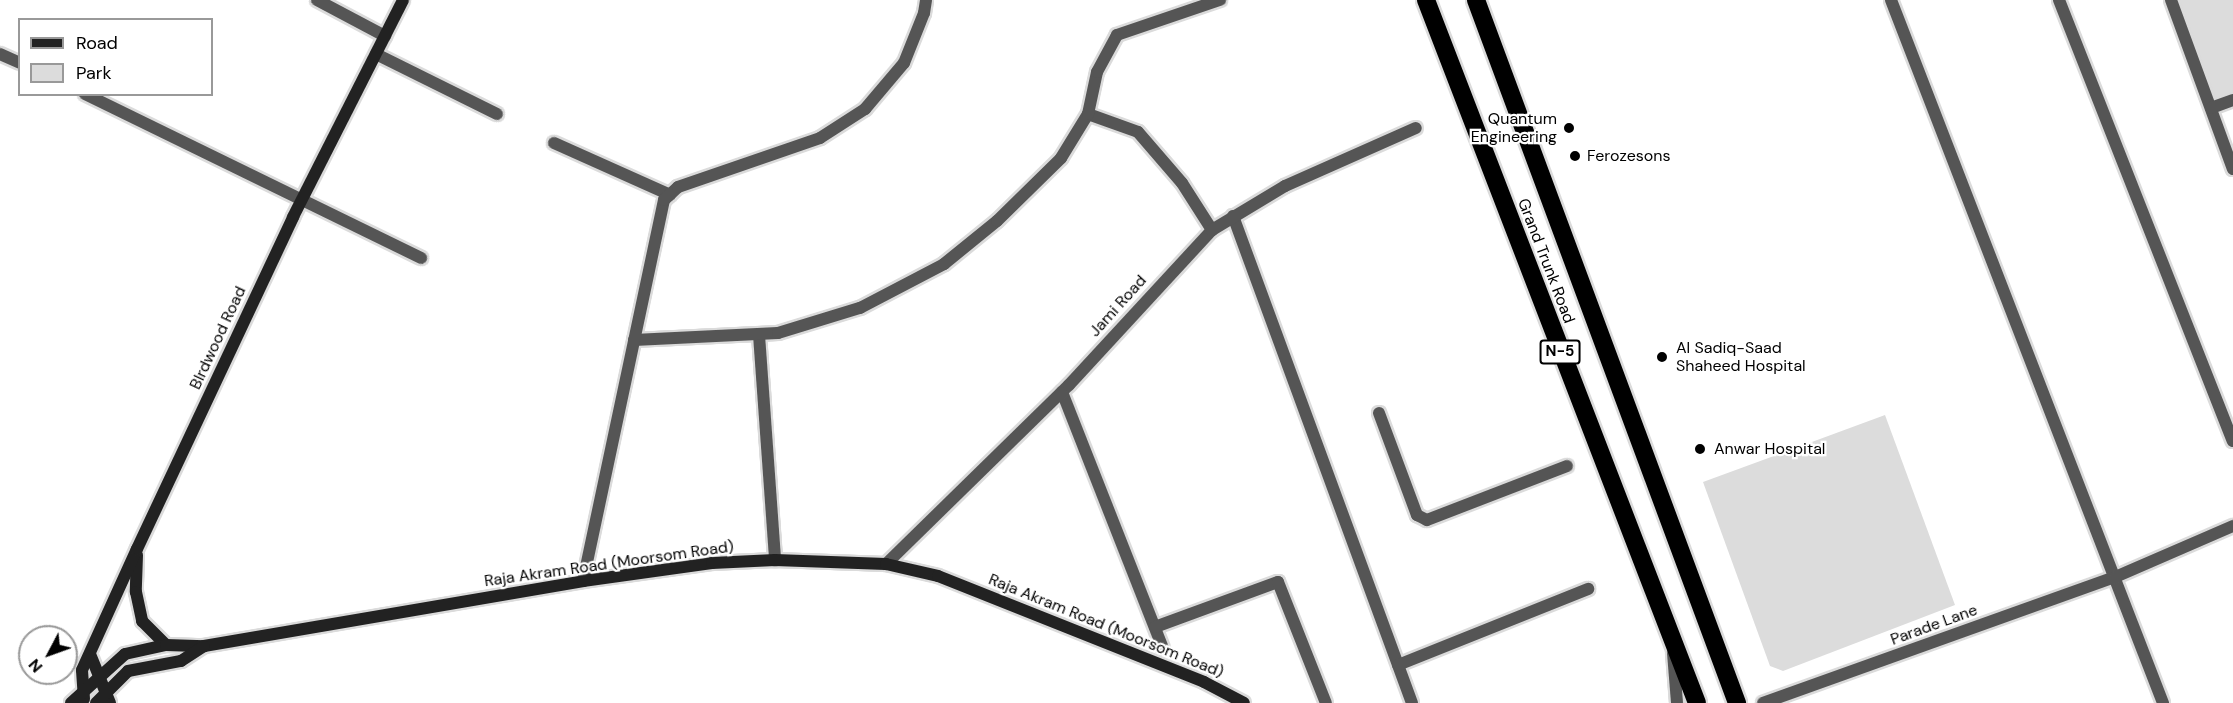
<!DOCTYPE html>
<style>
body{margin:0}
#map{position:relative;width:2233px;height:703px;overflow:hidden;background:#fff;font-family:"DM Sans",sans-serif}
div>[style]{position:absolute}
.green>*{inset:0;background:#dcdcdc}
.roads{filter:drop-shadow(2px 0 #dbdbdb) drop-shadow(-2px 0 #dbdbdb) drop-shadow(0 2px #dbdbdb) drop-shadow(0 -2px #dbdbdb)}
.street>*{height:12px;margin:-6px;padding:0 6px;transform-origin:6px;border-radius:6px;background:#555}
.secondary>*{height:12px;margin:-6px;padding:0 6px;transform-origin:6px;border-radius:6px;background:#222}
.highway>*{height:18px;margin:-9px;padding:0 9px;transform-origin:9px;border-radius:9px;background:#000}
.dots>*{width:16px;height:16px;translate:-50% -50%;box-sizing:border-box;border:3px solid #fff;border-radius:50%}
span{translate:-50% -50%;white-space:nowrap;text-align:center;line-height:1.15;-webkit-text-stroke:4.5px #fff;paint-order:stroke}
.shield-label span{padding:2px 4px;background:#fff;border:2px solid;border-radius:4px;-webkit-text-stroke-width:0}
.shield-label{font-size:15px;color:#000;font-weight:700}
.poi-label{font-size:16px;color:#000}
.right{translate:-100% -50%;text-align:right}
.left{translate:0 -50%;text-align:left}
.street-label{font-size:16px;color:#000}
.legend{position:absolute;left:18px;top:18px;width:195px;height:78px;box-sizing:border-box;background:#fff;border:2px solid #999;margin:0;padding:8px 10px;list-style:none;font-size:18px;color:#000}
.legend li{display:flex;align-items:center;gap:12px;height:30px}
.legend b{width:30px;border:2px solid #999}
.north{position:absolute;left:18px;top:625px;width:60px;height:60px;box-sizing:border-box;background:#fff;border:2px solid #999;border-radius:50%;rotate:229deg;font-size:16px;font-weight:700;line-height:24px;text-align:center;color:#000}
.north::after{content:'';display:block;margin:auto;width:21px;height:27px;background:#000;clip-path:polygon(50% 0,100% 100%,50% 72%,0 100%)}
</style>
<div id="map">
<div class="green">
<div style="clip-path:polygon(2171px 0,2233px 0,2233px 100px,2211px 108px)"></div>
<div style="clip-path:polygon(1885px 415px,1955px 605px,1783px 671px,1770px 666px,1703px 482px)"></div>
</div>
<div class="roads">
<div class="street">
<div style="left:317px;top:0;width:77px;rotate:27.9deg"></div>
<div style="left:1891px;top:0;width:754px;rotate:68.85deg"></div>
<div style="left:2059px;top:0;width:474px;rotate:68.5deg"></div>
<div style="left:2171px;top:0;width:180px;rotate:69.9deg"></div>
<div style="left:0;top:54px;width:22px;rotate:24deg"></div>
<div style="left:376px;top:54px;width:135px;rotate:26.4deg"></div>
<div style="left:85px;top:94px;width:374px;rotate:26deg"></div>
<div style="left:2211px;top:108px;width:23px;rotate:-20deg"></div>
<div style="left:1088px;top:114px;width:53px;rotate:19.8deg"></div>
<div style="left:1138px;top:132px;width:67px;rotate:49.2deg"></div>
<div style="left:1182px;top:183px;width:56px;rotate:57.4deg"></div>
<div style="left:554px;top:143px;width:127px;rotate:24.1deg"></div>
<div style="left:1233px;top:216px;width:519px;rotate:69.82deg"></div>
<div style="left:759px;top:335px;width:226px;rotate:85.9deg"></div>
<div style="left:634px;top:340px;width:144px;rotate:-2.8deg"></div>
<div style="left:778px;top:333px;width:86px;rotate:-17deg"></div>
<div style="left:860px;top:308px;width:95px;rotate:-27.6deg"></div>
<div style="left:944px;top:264px;width:68px;rotate:-39.1deg"></div>
<div style="left:997px;top:221px;width:90px;rotate:-44.5deg"></div>
<div style="left:1061px;top:158px;width:52px;rotate:-58.5deg"></div>
<div style="left:1088px;top:114px;width:43px;rotate:-77.9deg"></div>
<div style="left:1097px;top:72px;width:42px;rotate:-61.6deg"></div>
<div style="left:1117px;top:35px;width:109px;rotate:-18.8deg"></div>
<div style="left:1062px;top:392px;width:275px;rotate:68.5deg"></div>
<div style="left:1379px;top:413px;width:109px;rotate:69.6deg"></div>
<div style="left:1417px;top:515px;width:11px;rotate:27deg"></div>
<div style="left:1427px;top:520px;width:150px;rotate:-21.1deg"></div>
<div style="left:886px;top:564px;width:256px;rotate:-44.4deg"></div>
<div style="left:1069px;top:385px;width:211px;rotate:-47.3deg"></div>
<div style="left:1212px;top:230px;width:85px;rotate:-31.1deg"></div>
<div style="left:1285px;top:186px;width:143px;rotate:-23.9deg"></div>
<div style="left:583px;top:581px;width:390px;rotate:-78deg"></div>
<div style="left:664px;top:200px;width:19px;rotate:-43deg"></div>
<div style="left:678px;top:187px;width:150px;rotate:-19deg"></div>
<div style="left:820px;top:138px;width:54px;rotate:-32.8deg"></div>
<div style="left:865px;top:109px;width:60px;rotate:-49.7deg"></div>
<div style="left:904px;top:63px;width:54px;rotate:-68.2deg"></div>
<div style="left:924px;top:13px;width:13px;rotate:-81deg"></div>
<div style="left:1155px;top:627px;width:131px;rotate:-20.1deg"></div>
<div style="left:1278px;top:582px;width:130px;rotate:68.4deg"></div>
<div style="left:1673px;top:653px;width:50px;rotate:85.4deg"></div>
<div style="left:1398px;top:665px;width:205px;rotate:-21.8deg"></div>
<div style="left:1763px;top:703px;width:374px;rotate:-19.7deg"></div>
<div style="left:2115px;top:577px;width:129px;rotate:-23.4deg"></div>
</div>
<div class="secondary">
<div style="left:137px;top:555px;width:37px;rotate:92deg"></div>
<div style="left:136px;top:592px;width:30px;rotate:78deg"></div>
<div style="left:142px;top:621px;width:34px;rotate:45deg"></div>
<div style="left:90px;top:654px;width:53px;rotate:67.8deg"></div>
<div style="left:84px;top:699px;width:29px;rotate:-94deg"></div>
<div style="left:82px;top:670px;width:133px;rotate:-65.6deg"></div>
<div style="left:137px;top:549px;width:367px;rotate:-64.8deg"></div>
<div style="left:293px;top:217px;width:243px;rotate:-63.1deg"></div>
<div style="left:71px;top:703px;width:73px;rotate:-42.2deg"></div>
<div style="left:125px;top:654px;width:42px;rotate:-12.4deg"></div>
<div style="left:166px;top:645px;width:38px;rotate:2deg"></div>
<div style="left:204px;top:646px;width:385px;rotate:-9.7deg"></div>
<div style="left:583px;top:581px;width:130px;rotate:-7.9deg"></div>
<div style="left:712px;top:563px;width:63px;rotate:-2.7deg"></div>
<div style="left:775px;top:560px;width:111px;rotate:2.1deg"></div>
<div style="left:886px;top:564px;width:53px;rotate:13deg"></div>
<div style="left:938px;top:576px;width:286px;rotate:21.7deg"></div>
<div style="left:1204px;top:682px;width:45px;rotate:27.7deg"></div>
<div style="left:96px;top:703px;width:45px;rotate:-45deg"></div>
<div style="left:128px;top:671px;width:54px;rotate:-10.7deg"></div>
<div style="left:181px;top:661px;width:27px;rotate:-33deg"></div>
</div>
<div class="highway">
<div style="left:1426px;top:0;width:753px;rotate:68.92deg"></div>
<div style="left:1476px;top:0;width:750px;rotate:69.63deg"></div>
</div>
</div>
<div class="dots">
<div style="left:1569px;top:128px;background:#000"></div>
<div style="left:1575px;top:156px;background:#000"></div>
<div style="left:1662px;top:357px;background:#000"></div>
<div style="left:1700px;top:449px;background:#000"></div>
</div>
<div class="shield-label">
<span style="left:1560px;top:352px">N-5</span>
</div>
<div class="poi-label">
<span class="right" style="left:1557px;top:128px">Quantum<br>Engineering</span>
<span class="left" style="left:1587px;top:156px">Ferozesons</span>
<span class="left" style="left:1676px;top:357px">Al Sadiq-Saad<br>Shaheed Hospital</span>
<span class="left" style="left:1714px;top:449px">Anwar Hospital</span>
</div>
<div class="street-label">
<span style="left:1546px;top:261px;rotate:69deg">Grand Trunk Road</span>
<span style="left:1118px;top:306px;rotate:-48deg">Jami Road</span>
<span style="left:218px;top:338px;rotate:-65deg">BIrdwood Road</span>
<span style="left:609px;top:564px;rotate:-8deg">Raja Akram Road (Moorsom Road)</span>
<span style="left:1934px;top:625px;rotate:-20deg">Parade Lane</span>
<span style="left:1106px;top:626px;rotate:22deg">Raja Akram Road (Moorsom Road)</span>
</div>
<ul class="legend">
<li><b style="height:8px;background:#222"></b>Road</li>
<li><b style="height:16px;background:#dcdcdc"></b>Park</li>
</ul>
<div class="north">N</div>
</div>
